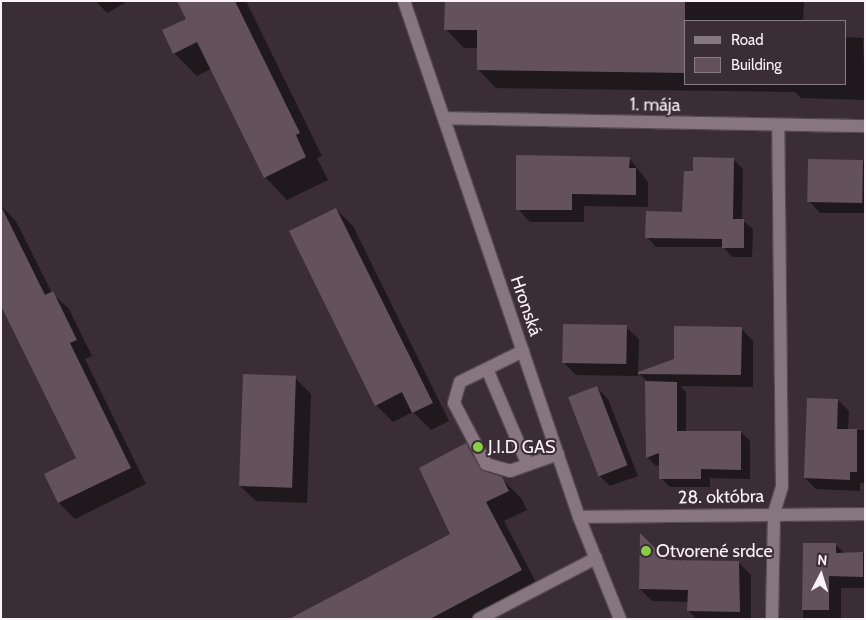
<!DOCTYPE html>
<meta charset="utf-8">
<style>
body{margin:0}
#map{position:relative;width:866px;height:620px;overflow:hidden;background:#3b2d35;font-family:Cabin,sans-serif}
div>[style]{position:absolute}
.shadow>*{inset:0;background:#0007}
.building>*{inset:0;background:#63525c;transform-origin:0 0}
.roads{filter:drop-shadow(1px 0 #564a51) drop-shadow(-1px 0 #564a51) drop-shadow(0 1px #564a51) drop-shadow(0 -1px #564a51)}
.lane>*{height:12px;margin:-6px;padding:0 6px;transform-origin:6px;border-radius:6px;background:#877680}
.street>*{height:12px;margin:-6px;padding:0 6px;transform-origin:6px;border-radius:6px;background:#877680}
.dots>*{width:14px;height:14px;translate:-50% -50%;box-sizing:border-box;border:2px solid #3b2d35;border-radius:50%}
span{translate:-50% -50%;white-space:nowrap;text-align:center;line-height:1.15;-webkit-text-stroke:4px #3b2d35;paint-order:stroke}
.street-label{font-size:18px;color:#fbf2f7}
.poi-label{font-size:18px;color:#fbf2f7}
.left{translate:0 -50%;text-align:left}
.frame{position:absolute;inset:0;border:2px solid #fbf2f7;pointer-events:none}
.legend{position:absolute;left:684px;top:20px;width:162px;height:65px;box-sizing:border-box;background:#3b2d35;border:1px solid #887c83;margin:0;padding:6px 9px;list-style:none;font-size:15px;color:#fbf2f7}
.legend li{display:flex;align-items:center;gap:10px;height:25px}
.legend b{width:25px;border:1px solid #887c83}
.north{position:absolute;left:796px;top:550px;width:50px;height:50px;-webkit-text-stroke:4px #3b2d35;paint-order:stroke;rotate:5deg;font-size:14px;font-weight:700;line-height:20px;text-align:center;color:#fbf2f7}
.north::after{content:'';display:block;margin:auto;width:18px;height:22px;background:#fbf2f7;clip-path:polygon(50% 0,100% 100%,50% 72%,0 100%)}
</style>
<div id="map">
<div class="shadow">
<div style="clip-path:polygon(96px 1px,128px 1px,107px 13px)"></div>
<div style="clip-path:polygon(179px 1px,246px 1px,322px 156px,317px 158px,328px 180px,287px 200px,265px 177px,211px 69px,197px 76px,174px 53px,188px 20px)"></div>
<div style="clip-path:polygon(446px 1px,804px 1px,803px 21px,685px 21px,685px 84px,845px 84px,845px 37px,863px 38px,865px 100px,801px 98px,795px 92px,496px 88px,478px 69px,478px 48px,464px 48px,446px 29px)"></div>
<div style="clip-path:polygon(629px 158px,648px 182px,648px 207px,584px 206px,584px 222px,530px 222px,518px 209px)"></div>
<div style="clip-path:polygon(733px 159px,743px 169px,742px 220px,753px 229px,752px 257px,732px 257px,723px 247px,656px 247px,647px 237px,683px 213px,694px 172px)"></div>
<div style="clip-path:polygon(809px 160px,865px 161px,865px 213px,820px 213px,809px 201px)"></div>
<div style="clip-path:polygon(1px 206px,16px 221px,52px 293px,69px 309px,92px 356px,85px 359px,146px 484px,75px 519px,59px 503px,78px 458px,1px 303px)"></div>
<div style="clip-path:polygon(336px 209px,353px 226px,449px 421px,431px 430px,413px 412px,393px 422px,376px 405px)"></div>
<div style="clip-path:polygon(626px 327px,639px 339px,638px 376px,576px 375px,563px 362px)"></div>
<div style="clip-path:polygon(741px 328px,753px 341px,753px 387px,680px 386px,686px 392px,686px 432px,741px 432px,750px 441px,750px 479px,710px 478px,710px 487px,670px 487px,661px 478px,661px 464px,656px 466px,647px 457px,646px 380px,638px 373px,675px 360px)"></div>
<div style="clip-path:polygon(295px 378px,311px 394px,307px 503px,256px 501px,239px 485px)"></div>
<div style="clip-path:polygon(597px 388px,608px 399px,638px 476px,610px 486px,599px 475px)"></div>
<div style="clip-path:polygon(838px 400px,849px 411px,848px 430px,865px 430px,865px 483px,860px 483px,860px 491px,816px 489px,805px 478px)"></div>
<div style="clip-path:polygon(466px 445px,491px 475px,501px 478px,521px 498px,527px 510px,504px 521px,540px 590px,485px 619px,291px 619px,452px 534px)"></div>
<div style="clip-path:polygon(804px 544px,835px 544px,845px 554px,865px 553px,865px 588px,841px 588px,841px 619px,803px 619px)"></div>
<div style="clip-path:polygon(666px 561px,739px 563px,751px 575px,751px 619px,696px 619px,689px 611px,689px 602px,652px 601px,640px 589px)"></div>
</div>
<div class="building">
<div style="clip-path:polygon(177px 1px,235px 1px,300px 133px,296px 135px,306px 157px,264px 178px,197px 42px,173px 54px,162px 30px,186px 19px)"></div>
<div style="clip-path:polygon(445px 1px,685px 1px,685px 73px,477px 70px,477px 30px,444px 30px)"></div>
<div style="clip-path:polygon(516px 155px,630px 157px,629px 168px,636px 168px,636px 195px,572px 194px,572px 210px,516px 210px)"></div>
<div style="clip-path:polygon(693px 157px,734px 158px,733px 219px,744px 219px,744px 248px,722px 248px,722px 239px,645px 238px,646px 211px,682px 212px,684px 171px,693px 171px)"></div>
<div style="left:808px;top:159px;width:55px;height:43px;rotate:1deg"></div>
<div style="clip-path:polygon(1px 206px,45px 295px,53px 291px,77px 340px,70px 343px,131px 468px,58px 503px,44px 474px,76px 458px,1px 306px)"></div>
<div style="clip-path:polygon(336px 208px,433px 403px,412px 413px,402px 392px,375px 406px,289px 231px)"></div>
<div style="left:563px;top:324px;width:64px;height:39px;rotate:1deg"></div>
<div style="clip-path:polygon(674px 326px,742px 327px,741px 375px,638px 374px,638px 372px,674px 359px)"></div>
<div style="left:243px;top:374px;width:53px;height:112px;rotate:2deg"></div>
<div style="clip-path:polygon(645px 381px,677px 382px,677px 431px,741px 431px,741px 470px,701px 469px,701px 479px,659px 479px,659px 453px,646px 458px)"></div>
<div style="left:597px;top:386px;width:85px;height:31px;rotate:69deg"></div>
<div style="clip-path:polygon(807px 398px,838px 399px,837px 429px,857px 429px,857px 472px,850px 472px,850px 480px,804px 478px)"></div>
<div style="clip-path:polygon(466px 443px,481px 470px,502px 477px,509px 491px,486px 502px,522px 570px,430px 619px,289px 619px,450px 534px,419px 468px)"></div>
<div style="clip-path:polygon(640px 533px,667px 560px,739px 561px,740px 612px,687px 611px,688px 590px,639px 589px)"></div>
<div style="clip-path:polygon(803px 543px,836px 543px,836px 553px,863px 552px,863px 577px,829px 576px,829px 610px,802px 610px)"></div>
</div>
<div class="roads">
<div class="lane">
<div style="left:523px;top:351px;width:70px;rotate:153.8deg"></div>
<div style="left:460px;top:382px;width:22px;rotate:106deg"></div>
<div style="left:454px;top:403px;width:69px;rotate:62.3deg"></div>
<div style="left:486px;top:464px;width:25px;rotate:16deg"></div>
<div style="left:510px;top:471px;width:51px;rotate:-19.5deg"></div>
<div style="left:487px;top:369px;width:104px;rotate:66.9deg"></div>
<div style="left:479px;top:619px;width:132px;rotate:-27.5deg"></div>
<div style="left:772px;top:619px;width:106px;rotate:-88.9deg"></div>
<div style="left:774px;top:513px;width:28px;rotate:-73deg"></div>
<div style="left:782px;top:486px;width:361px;rotate:-90.6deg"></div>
</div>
<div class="street">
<div style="left:404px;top:1px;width:545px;rotate:71.27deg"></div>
<div style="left:579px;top:517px;width:110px;rotate:68.1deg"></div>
<div style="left:444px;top:118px;width:421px;rotate:1.1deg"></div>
<div style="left:579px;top:517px;width:286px;rotate:-0.6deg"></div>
</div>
</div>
<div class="dots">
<div style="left:478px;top:447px;background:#8ace47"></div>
<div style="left:646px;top:551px;background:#8ace47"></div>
</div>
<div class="street-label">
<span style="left:655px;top:105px;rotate:1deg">1. mája</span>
<span style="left:526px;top:306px;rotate:71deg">Hronská</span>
<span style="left:721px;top:497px;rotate:-1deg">28. októbra</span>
</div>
<div class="poi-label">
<span class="left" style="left:488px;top:447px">J.I.D GAS</span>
<span class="left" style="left:656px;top:551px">Otvorené srdce</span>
</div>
<div class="frame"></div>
<ul class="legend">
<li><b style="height:6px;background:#877680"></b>Road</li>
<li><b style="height:14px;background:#63525c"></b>Building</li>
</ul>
<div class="north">N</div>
</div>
